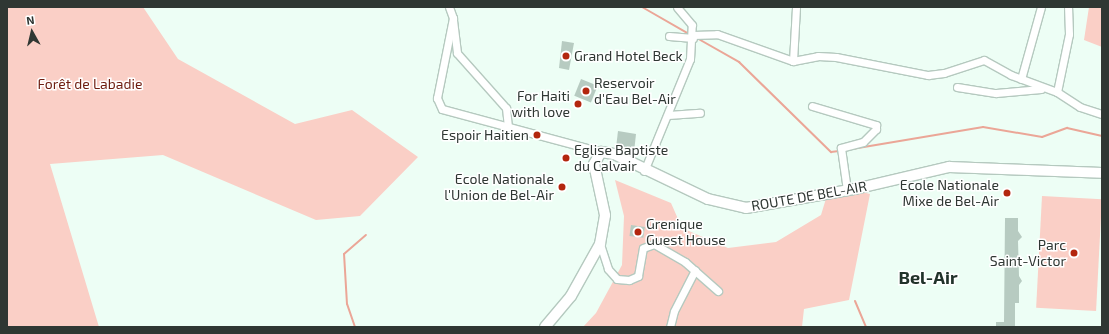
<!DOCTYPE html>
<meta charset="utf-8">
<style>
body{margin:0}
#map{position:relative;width:1109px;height:334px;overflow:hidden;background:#edfef5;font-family:"Exo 2",sans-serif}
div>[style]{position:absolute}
.green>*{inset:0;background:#facfc6;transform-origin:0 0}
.stream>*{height:2px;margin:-1px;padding:0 1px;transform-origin:1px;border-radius:1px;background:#eba697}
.building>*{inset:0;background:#b7cbc1;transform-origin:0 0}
.roads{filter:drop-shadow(1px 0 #b5c9bf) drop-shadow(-1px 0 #b5c9bf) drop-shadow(0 1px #b5c9bf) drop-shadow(0 -1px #b5c9bf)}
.street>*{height:7px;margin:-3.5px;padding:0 3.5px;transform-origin:3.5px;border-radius:3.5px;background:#fff}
.secondary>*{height:10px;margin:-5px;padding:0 5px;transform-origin:5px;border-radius:5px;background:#fff}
.dots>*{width:11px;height:11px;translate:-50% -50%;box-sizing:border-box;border:2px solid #fff;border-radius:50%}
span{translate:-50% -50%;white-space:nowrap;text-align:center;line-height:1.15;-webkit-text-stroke:3px #fff;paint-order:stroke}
.poi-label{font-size:14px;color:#2f3733}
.left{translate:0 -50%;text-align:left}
.right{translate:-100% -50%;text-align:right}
.park-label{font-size:14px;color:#6e1d10}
.street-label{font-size:14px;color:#2f3733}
.district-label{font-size:18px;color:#21322a;font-weight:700}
.frame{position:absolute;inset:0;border:8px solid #2f3733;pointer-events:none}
.north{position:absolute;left:12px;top:12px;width:40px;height:40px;-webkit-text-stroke:3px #fff;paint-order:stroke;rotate:352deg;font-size:11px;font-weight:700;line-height:16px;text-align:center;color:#2f3733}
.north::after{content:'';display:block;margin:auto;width:14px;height:18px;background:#2f3733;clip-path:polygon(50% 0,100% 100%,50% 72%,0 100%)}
</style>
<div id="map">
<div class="green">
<div style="clip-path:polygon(7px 7px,143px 7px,178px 59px,295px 124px,352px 110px,418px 157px,360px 216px,316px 220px,163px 155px,50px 164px,99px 327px,7px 327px)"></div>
<div style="clip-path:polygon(1089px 7px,1102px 7px,1102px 47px,1084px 40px)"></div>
<div style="clip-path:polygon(615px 180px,671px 203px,682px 228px,728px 248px,776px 242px,821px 215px,828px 192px,842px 187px,870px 194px,849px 300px,804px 309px,802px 327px,583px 327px,596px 313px,622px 265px,624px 216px)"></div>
<div style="left:1042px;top:196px;width:60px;height:112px;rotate:3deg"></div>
</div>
<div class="stream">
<div style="left:642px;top:7px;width:54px;rotate:29.9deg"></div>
<div style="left:695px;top:37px;width:51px;rotate:29.6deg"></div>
<div style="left:739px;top:62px;width:129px;rotate:44.4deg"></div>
<div style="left:831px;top:152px;width:8px;rotate:-7deg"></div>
<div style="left:852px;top:149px;width:133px;rotate:-9.5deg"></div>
<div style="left:983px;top:127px;width:60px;rotate:9.6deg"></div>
<div style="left:1042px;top:137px;width:27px;rotate:-20deg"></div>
<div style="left:1067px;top:128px;width:36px;rotate:13deg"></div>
<div style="left:855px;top:301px;width:28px;rotate:67deg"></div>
<div style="left:355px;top:327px;width:24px;rotate:-109deg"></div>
<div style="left:347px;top:304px;width:50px;rotate:-93.4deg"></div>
<div style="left:344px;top:254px;width:29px;rotate:-41deg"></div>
</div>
<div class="building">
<div style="clip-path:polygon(562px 41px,574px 43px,569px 70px,559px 68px)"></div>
<div style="left:581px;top:79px;width:18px;height:18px;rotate:22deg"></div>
<div style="clip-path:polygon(618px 131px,636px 134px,634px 152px,616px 148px)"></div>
<div style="clip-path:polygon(1005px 218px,1018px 218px,1018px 231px,1022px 237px,1018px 241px,1019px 276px,1022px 281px,1019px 285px,1019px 303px,1015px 303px,1015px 327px,996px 327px,996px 322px,1004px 322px)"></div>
<div style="left:631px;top:225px;width:14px;height:11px;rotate:8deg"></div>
</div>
<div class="roads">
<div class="street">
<div style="left:449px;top:7px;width:12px;rotate:70deg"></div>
<div style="left:453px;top:18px;width:82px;rotate:101.3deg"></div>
<div style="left:437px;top:98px;width:12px;rotate:66deg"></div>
<div style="left:442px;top:109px;width:165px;rotate:15.1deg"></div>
<div style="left:453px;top:20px;width:33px;rotate:83deg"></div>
<div style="left:457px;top:53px;width:74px;rotate:48.3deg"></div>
<div style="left:506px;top:108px;width:18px;rotate:84deg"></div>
<div style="left:693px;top:35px;width:24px;rotate:-2deg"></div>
<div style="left:717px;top:34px;width:81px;rotate:19.6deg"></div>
<div style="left:793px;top:61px;width:25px;rotate:-11deg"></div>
<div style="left:818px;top:56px;width:18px;rotate:3deg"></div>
<div style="left:836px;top:57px;width:94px;rotate:11.1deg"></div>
<div style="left:928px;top:75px;width:16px;rotate:-7deg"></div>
<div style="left:944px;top:73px;width:42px;rotate:-18deg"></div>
<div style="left:984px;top:60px;width:31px;rotate:29deg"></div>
<div style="left:1011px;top:75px;width:49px;rotate:20.3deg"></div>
<div style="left:1057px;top:92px;width:27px;rotate:33deg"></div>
<div style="left:1080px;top:107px;width:23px;rotate:18deg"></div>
<div style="left:669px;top:36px;width:24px;rotate:5deg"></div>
<div style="left:793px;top:61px;width:54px;rotate:-86.8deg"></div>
<div style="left:1021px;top:79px;width:75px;rotate:-74.5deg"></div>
<div style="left:957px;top:87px;width:39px;rotate:9deg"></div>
<div style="left:996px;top:93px;width:45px;rotate:-5.1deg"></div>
<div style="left:1057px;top:92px;width:59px;rotate:-78.3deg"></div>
<div style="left:1069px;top:34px;width:27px;rotate:-92deg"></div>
<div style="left:812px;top:106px;width:67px;rotate:16.5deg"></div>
<div style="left:876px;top:125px;width:4px;rotate:90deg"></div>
<div style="left:876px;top:129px;width:18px;rotate:135deg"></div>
<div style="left:863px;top:142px;width:23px;rotate:165deg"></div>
<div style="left:841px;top:148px;width:42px;rotate:81.9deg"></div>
<div style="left:668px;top:115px;width:32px;rotate:-4deg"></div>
<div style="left:644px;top:171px;width:121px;rotate:-67.7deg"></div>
<div style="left:690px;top:59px;width:34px;rotate:-87deg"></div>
<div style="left:692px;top:25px;width:23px;rotate:-130deg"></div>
<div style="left:600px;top:244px;width:26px;rotate:72deg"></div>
<div style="left:608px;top:269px;width:13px;rotate:48deg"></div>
<div style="left:617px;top:279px;width:12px;rotate:5deg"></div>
<div style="left:629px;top:280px;width:10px;rotate:-24deg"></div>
<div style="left:638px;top:276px;width:28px;rotate:-80deg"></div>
<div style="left:643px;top:248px;width:12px;rotate:-20deg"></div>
<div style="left:654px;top:244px;width:36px;rotate:30deg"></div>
<div style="left:685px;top:262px;width:44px;rotate:41.3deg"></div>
<div style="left:670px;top:327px;width:16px;rotate:-76deg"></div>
<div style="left:674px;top:311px;width:46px;rotate:-62.9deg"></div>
</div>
<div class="secondary">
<div style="left:545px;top:327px;width:40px;rotate:-50deg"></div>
<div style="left:571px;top:296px;width:60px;rotate:-60.9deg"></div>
<div style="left:600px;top:244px;width:29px;rotate:-80deg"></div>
<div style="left:605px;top:215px;width:52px;rotate:-102.2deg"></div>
<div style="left:594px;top:164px;width:14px;rotate:-60deg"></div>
<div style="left:601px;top:152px;width:13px;rotate:9deg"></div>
<div style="left:614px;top:154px;width:104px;rotate:25.6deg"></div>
<div style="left:708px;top:199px;width:39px;rotate:13deg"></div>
<div style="left:746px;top:208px;width:111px;rotate:-9.9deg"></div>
<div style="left:855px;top:189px;width:97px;rotate:-13.2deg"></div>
<div style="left:949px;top:167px;width:153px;rotate:2.2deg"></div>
</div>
</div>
<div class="dots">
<div style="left:566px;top:56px;background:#b3260e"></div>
<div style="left:586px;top:91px;background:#b3260e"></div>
<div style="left:578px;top:104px;background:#b3260e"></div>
<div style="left:537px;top:135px;background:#b3260e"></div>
<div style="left:566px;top:158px;background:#b3260e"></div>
<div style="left:562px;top:187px;background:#b3260e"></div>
<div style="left:1007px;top:193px;background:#b3260e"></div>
<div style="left:638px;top:232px;background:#b3260e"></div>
<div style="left:1074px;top:253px;background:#b3260e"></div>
</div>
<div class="poi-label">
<span class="left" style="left:574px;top:56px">Grand Hotel Beck</span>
<span class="left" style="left:594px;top:91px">Reservoir<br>d'Eau Bel-Air</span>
<span class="right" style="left:570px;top:104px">For Haiti<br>with love</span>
<span class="right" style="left:529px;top:135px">Espoir Haitien</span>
<span class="left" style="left:574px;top:158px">Eglise Baptiste<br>du Calvair</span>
<span class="right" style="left:554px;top:187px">Ecole Nationale<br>l'Union de Bel-Air</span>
<span class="right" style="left:999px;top:193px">Ecole Nationale<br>Mixe de Bel-Air</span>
<span class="left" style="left:646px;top:232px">Grenique<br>Guest House</span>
<span class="right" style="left:1066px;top:253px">Parc<br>Saint-Victor</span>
</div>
<div class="park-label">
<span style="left:90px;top:84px">Forêt de Labadie</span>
</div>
<div class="street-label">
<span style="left:809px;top:196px;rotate:-10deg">ROUTE DE BEL-AIR</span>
</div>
<div class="district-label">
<span style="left:928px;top:277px">Bel-Air</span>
</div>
<div class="frame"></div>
<div class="north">N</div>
</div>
